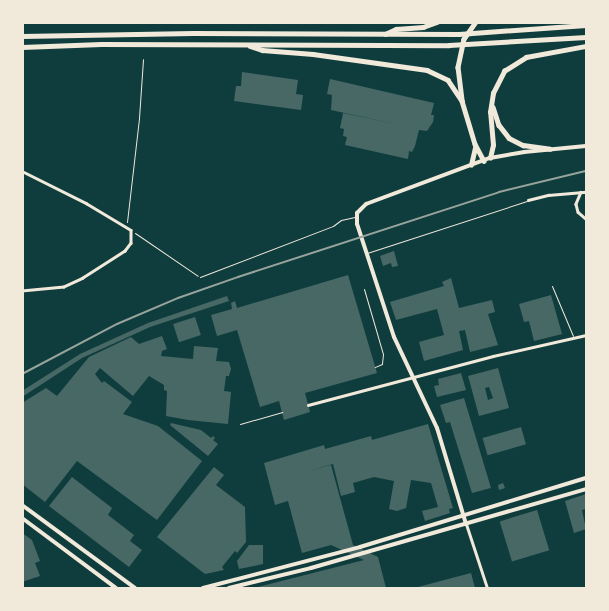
<!DOCTYPE html>
<style>
body{margin:0}
#map{position:relative;width:609px;height:611px;overflow:hidden;background:#0f3d3e;font-family:"DM Sans",sans-serif}
div>[style]{position:absolute}
.building>*{inset:0;background:#486865;transform-origin:0 0}
.path>*{height:1px;margin:-0.5px;padding:0 0.5px;transform-origin:0.5px;border-radius:0.5px;background:#f1e9da}
.service>*{height:1px;margin:-0.5px;padding:0 0.5px;transform-origin:0.5px;border-radius:0.5px;background:#f1e9da}
.minor>*{height:2.5px;margin:-1.25px;padding:0 1.25px;transform-origin:1.25px;border-radius:1.25px;background:#f1e9da}
.tertiary>*{height:3px;margin:-1.5px;padding:0 1.5px;transform-origin:1.5px;border-radius:1.5px;background:#f1e9da}
.secondary>*{height:4px;margin:-2px;padding:0 2px;transform-origin:2px;border-radius:2px;background:#f1e9da}
.trunk>*{height:4.5px;margin:-2.25px;padding:0 2.25px;transform-origin:2.25px;border-radius:2.25px;background:#f1e9da}
.rail>*{height:2px;margin:-1px;padding:0 1px;transform-origin:1px;border-radius:1px;background:#97a49c}
span{translate:-50% -50%;white-space:nowrap;text-align:center;line-height:1.15;-webkit-text-stroke:5px #f1e9da;paint-order:stroke}
.frame{position:absolute;inset:0;border:24px solid #f1e9da;pointer-events:none}
</style>
<div id="map">
<div class="building">
<div style="clip-path:polygon(242px 72px,298px 80px,296px 94px,303px 95px,301px 110px,234px 101px,236px 86px,241px 86px)"></div>
<div style="clip-path:polygon(330px 79px,434px 103px,431px 115px,434px 115px,433px 122px,427px 131px,419px 130px,415px 146px,412px 152px,409px 151px,408px 159px,345px 145px,347px 137px,343px 136px,344px 129px,340px 128px,343px 113px,400px 125px,331px 110px,332px 95px,327px 94px)"></div>
<div style="clip-path:polygon(394px 251px,398px 266px,392px 267px,391px 263px,383px 266px,380px 256px)"></div>
<div style="clip-path:polygon(348px 275px,377px 373px,305px 393px,310px 412px,284px 420px,279px 401px,260px 407px,237px 330px,217px 336px,211px 315px,232px 309px,231px 303px,235px 301px,237px 308px)"></div>
<div style="clip-path:polygon(451px 278px,459px 308px,492px 300px,495px 312px,488px 314px,498px 345px,470px 352px,465px 330px,459px 331px,463px 350px,424px 361px,419px 342px,444px 335px,437px 309px,396px 320px,390px 302px,444px 286px,442px 282px)"></div>
<div style="clip-path:polygon(551px 295px,562px 334px,534px 341px,529px 321px,524px 322px,519px 304px)"></div>
<div style="clip-path:polygon(227px 296px,229px 301px,150px 327px,82px 358px,22px 397px,22px 391px,80px 354px,148px 323px)"></div>
<div style="left:195px;top:317px;width:19px;height:23px;rotate:72deg"></div>
<div style="clip-path:polygon(162px 336px,167px 349px,162px 351px,161px 356px,193px 359px,194px 346px,218px 348px,216px 361px,229px 362px,231px 369px,229px 376px,226px 376px,224px 391px,231px 392px,228px 424px,188px 420px,166px 416px,167px 391px,164px 390px,164px 385px,149px 376px,133px 396px,100px 368px,95px 374px,102px 383px,104px 381px,132px 402px,123px 414px,158px 426px,202px 461px,157px 520px,77px 461px,45px 502px,22px 484px,22px 403px,46px 388px,57px 396px,89px 357px,131px 337px,139px 344px)"></div>
<div style="clip-path:polygon(evenodd,498px 368px,509px 408px,479px 416px,468px 376px,498px 368px,489px 387px,493px 398px,488px 400px,485px 388px,489px 387px)"></div>
<div style="clip-path:polygon(461px 373px,466px 390px,437px 397px,434px 386px,439px 385px,438px 379px)"></div>
<div style="clip-path:polygon(464px 398px,491px 488px,472px 493px,450px 422px,446px 423px,440px 405px)"></div>
<div style="clip-path:polygon(171px 423px,201px 430px,211px 438px,213px 436px,215px 438px,213px 440px,218px 444px,208px 456px,170px 425px)"></div>
<div style="clip-path:polygon(428px 424px,453px 508px,449px 509px,450px 513px,425px 521px,422px 511px,438px 507px,431px 483px,411px 480px,406px 508px,397px 511px,389px 509px,394px 481px,374px 477px,353px 483px,355px 492px,341px 496px,333px 464px,308px 471px,331px 465px,353px 545px,378px 557px,386px 588px,254px 588px,364px 560px,331px 545px,302px 553px,288px 501px,275px 505px,264px 463px,324px 445px,325px 449px,371px 436px,372px 440px)"></div>
<div style="left:521px;top:427px;width:18px;height:40px;rotate:74deg"></div>
<div style="clip-path:polygon(214px 467px,224px 475px,216px 485px,245px 507px,246px 542px,237px 553px,235px 551px,222px 567px,224px 570px,205px 574px,157px 537px)"></div>
<div style="clip-path:polygon(72px 477px,112px 508px,108px 515px,134px 535px,130px 541px,142px 550px,129px 567px,49px 506px)"></div>
<div style="clip-path:polygon(503px 483px,505px 488px,499px 490px,498px 485px)"></div>
<div style="clip-path:polygon(586px 494px,586px 509px,582px 510px,586px 529px,574px 533px,565px 501px)"></div>
<div style="left:537px;top:510px;width:42px;height:39px;rotate:73deg"></div>
<div style="clip-path:polygon(22px 533px,32px 540px,40px 561px,35px 563px,40px 576px,22px 582px)"></div>
<div style="clip-path:polygon(249px 545px,263px 545px,263px 564px,239px 569px,237px 561px)"></div>
<div style="clip-path:polygon(471px 573px,475px 588px,414px 588px)"></div>
</div>
<div class="path">
<div style="left:127px;top:222px;width:105px;rotate:-83.4deg"></div>
<div style="left:139px;top:118px;width:59px;rotate:-86.1deg"></div>
<div style="left:135px;top:233px;width:76px;rotate:34.3deg"></div>
</div>
<div class="service">
<div style="left:367px;top:253px;width:168px;rotate:-18deg"></div>
<div style="left:200px;top:277px;width:142px;rotate:-21deg"></div>
<div style="left:333px;top:226px;width:10px;rotate:-37deg"></div>
<div style="left:341px;top:220px;width:14px;rotate:-12deg"></div>
<div style="left:552px;top:286px;width:54px;rotate:67.2deg"></div>
<div style="left:364px;top:289px;width:68px;rotate:73.7deg"></div>
<div style="left:383px;top:354px;width:10px;rotate:96deg"></div>
<div style="left:382px;top:364px;width:8px;rotate:157deg"></div>
<div style="left:240px;top:424px;width:44px;rotate:-15.9deg"></div>
</div>
<div class="minor">
<div style="left:22px;top:171px;width:72px;rotate:26.6deg"></div>
<div style="left:86px;top:203px;width:52px;rotate:31deg"></div>
<div style="left:131px;top:230px;width:13px;rotate:90deg"></div>
<div style="left:131px;top:243px;width:10px;rotate:127deg"></div>
<div style="left:125px;top:251px;width:50px;rotate:147.3deg"></div>
<div style="left:83px;top:278px;width:21px;rotate:155deg"></div>
<div style="left:64px;top:287px;width:42px;rotate:174.6deg"></div>
<div style="left:581px;top:192px;width:13px;rotate:113deg"></div>
<div style="left:576px;top:204px;width:8px;rotate:76deg"></div>
<div style="left:578px;top:212px;width:11px;rotate:41deg"></div>
<div style="left:528px;top:200px;width:21px;rotate:-14deg"></div>
<div style="left:548px;top:195px;width:38px;rotate:-5deg"></div>
<div style="left:308px;top:405px;width:191px;rotate:-14.8deg"></div>
<div style="left:493px;top:356px;width:95px;rotate:-12.7deg"></div>
</div>
<div class="tertiary">
<div style="left:466px;top:524px;width:67px;rotate:71.8deg"></div>
</div>
<div class="secondary">
<div style="left:22px;top:505px;width:140px;rotate:36.3deg"></div>
<div style="left:22px;top:518px;width:117px;rotate:36.7deg"></div>
<div style="left:466px;top:524px;width:100px;rotate:-106.8deg"></div>
<div style="left:437px;top:428px;width:101px;rotate:-115.3deg"></div>
<div style="left:394px;top:337px;width:119px;rotate:-108.1deg"></div>
<div style="left:357px;top:224px;width:11px;rotate:-90deg"></div>
<div style="left:357px;top:213px;width:13px;rotate:-45deg"></div>
<div style="left:366px;top:204px;width:132px;rotate:-20.4deg"></div>
<div style="left:490px;top:158px;width:35px;rotate:-10deg"></div>
<div style="left:524px;top:152px;width:62px;rotate:-5.5deg"></div>
<div style="left:203px;top:588px;width:162px;rotate:-14.6deg"></div>
<div style="left:360px;top:547px;width:236px;rotate:-17deg"></div>
<div style="left:229px;top:588px;width:84px;rotate:-13.7deg"></div>
<div style="left:311px;top:568px;width:286px;rotate:-16deg"></div>
</div>
<div class="trunk">
<div style="left:476px;top:22px;width:21px;rotate:125deg"></div>
<div style="left:464px;top:39px;width:29px;rotate:102deg"></div>
<div style="left:458px;top:67px;width:34px;rotate:83deg"></div>
<div style="left:462px;top:101px;width:45px;rotate:73.2deg"></div>
<div style="left:475px;top:144px;width:19px;rotate:62deg"></div>
<div style="left:385px;top:34px;width:12px;rotate:-24deg"></div>
<div style="left:396px;top:29px;width:27px;rotate:-4deg"></div>
<div style="left:423px;top:27px;width:15px;rotate:-20deg"></div>
<div style="left:22px;top:36px;width:171px;rotate:-1deg"></div>
<div style="left:193px;top:33px;width:266px;rotate:0.2deg"></div>
<div style="left:459px;top:34px;width:127px;rotate:-4.1deg"></div>
<div style="left:250px;top:46px;width:13px;rotate:18deg"></div>
<div style="left:262px;top:50px;width:51px;rotate:4.5deg"></div>
<div style="left:313px;top:54px;width:115px;rotate:8deg"></div>
<div style="left:427px;top:70px;width:23px;rotate:25deg"></div>
<div style="left:448px;top:80px;width:25px;rotate:56deg"></div>
<div style="left:22px;top:47px;width:79px;rotate:-2.2deg"></div>
<div style="left:101px;top:44px;width:348px;rotate:0.2deg"></div>
<div style="left:449px;top:45px;width:137px;rotate:-3.3deg"></div>
<div style="left:493px;top:107px;width:19px;rotate:72deg"></div>
<div style="left:499px;top:125px;width:16px;rotate:52deg"></div>
<div style="left:509px;top:138px;width:16px;rotate:27deg"></div>
<div style="left:523px;top:145px;width:27px;rotate:8deg"></div>
<div style="left:490px;top:158px;width:13px;rotate:-77deg"></div>
<div style="left:493px;top:145px;width:33px;rotate:-95deg"></div>
<div style="left:490px;top:112px;width:19px;rotate:-81deg"></div>
<div style="left:493px;top:93px;width:25px;rotate:-63deg"></div>
<div style="left:504px;top:71px;width:26px;rotate:-32deg"></div>
<div style="left:526px;top:57px;width:61px;rotate:-10.4deg"></div>
<div style="left:471px;top:165px;width:18px;rotate:-77deg"></div>
</div>
<div class="rail">
<div style="left:22px;top:374px;width:107px;rotate:-27.8deg"></div>
<div style="left:117px;top:324px;width:66px;rotate:-23.1deg"></div>
<div style="left:178px;top:298px;width:64px;rotate:-19.3deg"></div>
<div style="left:238px;top:277px;width:274px;rotate:-18deg"></div>
<div style="left:499px;top:192px;width:89px;rotate:-13.6deg"></div>
</div>
<div class="frame"></div>
</div>
